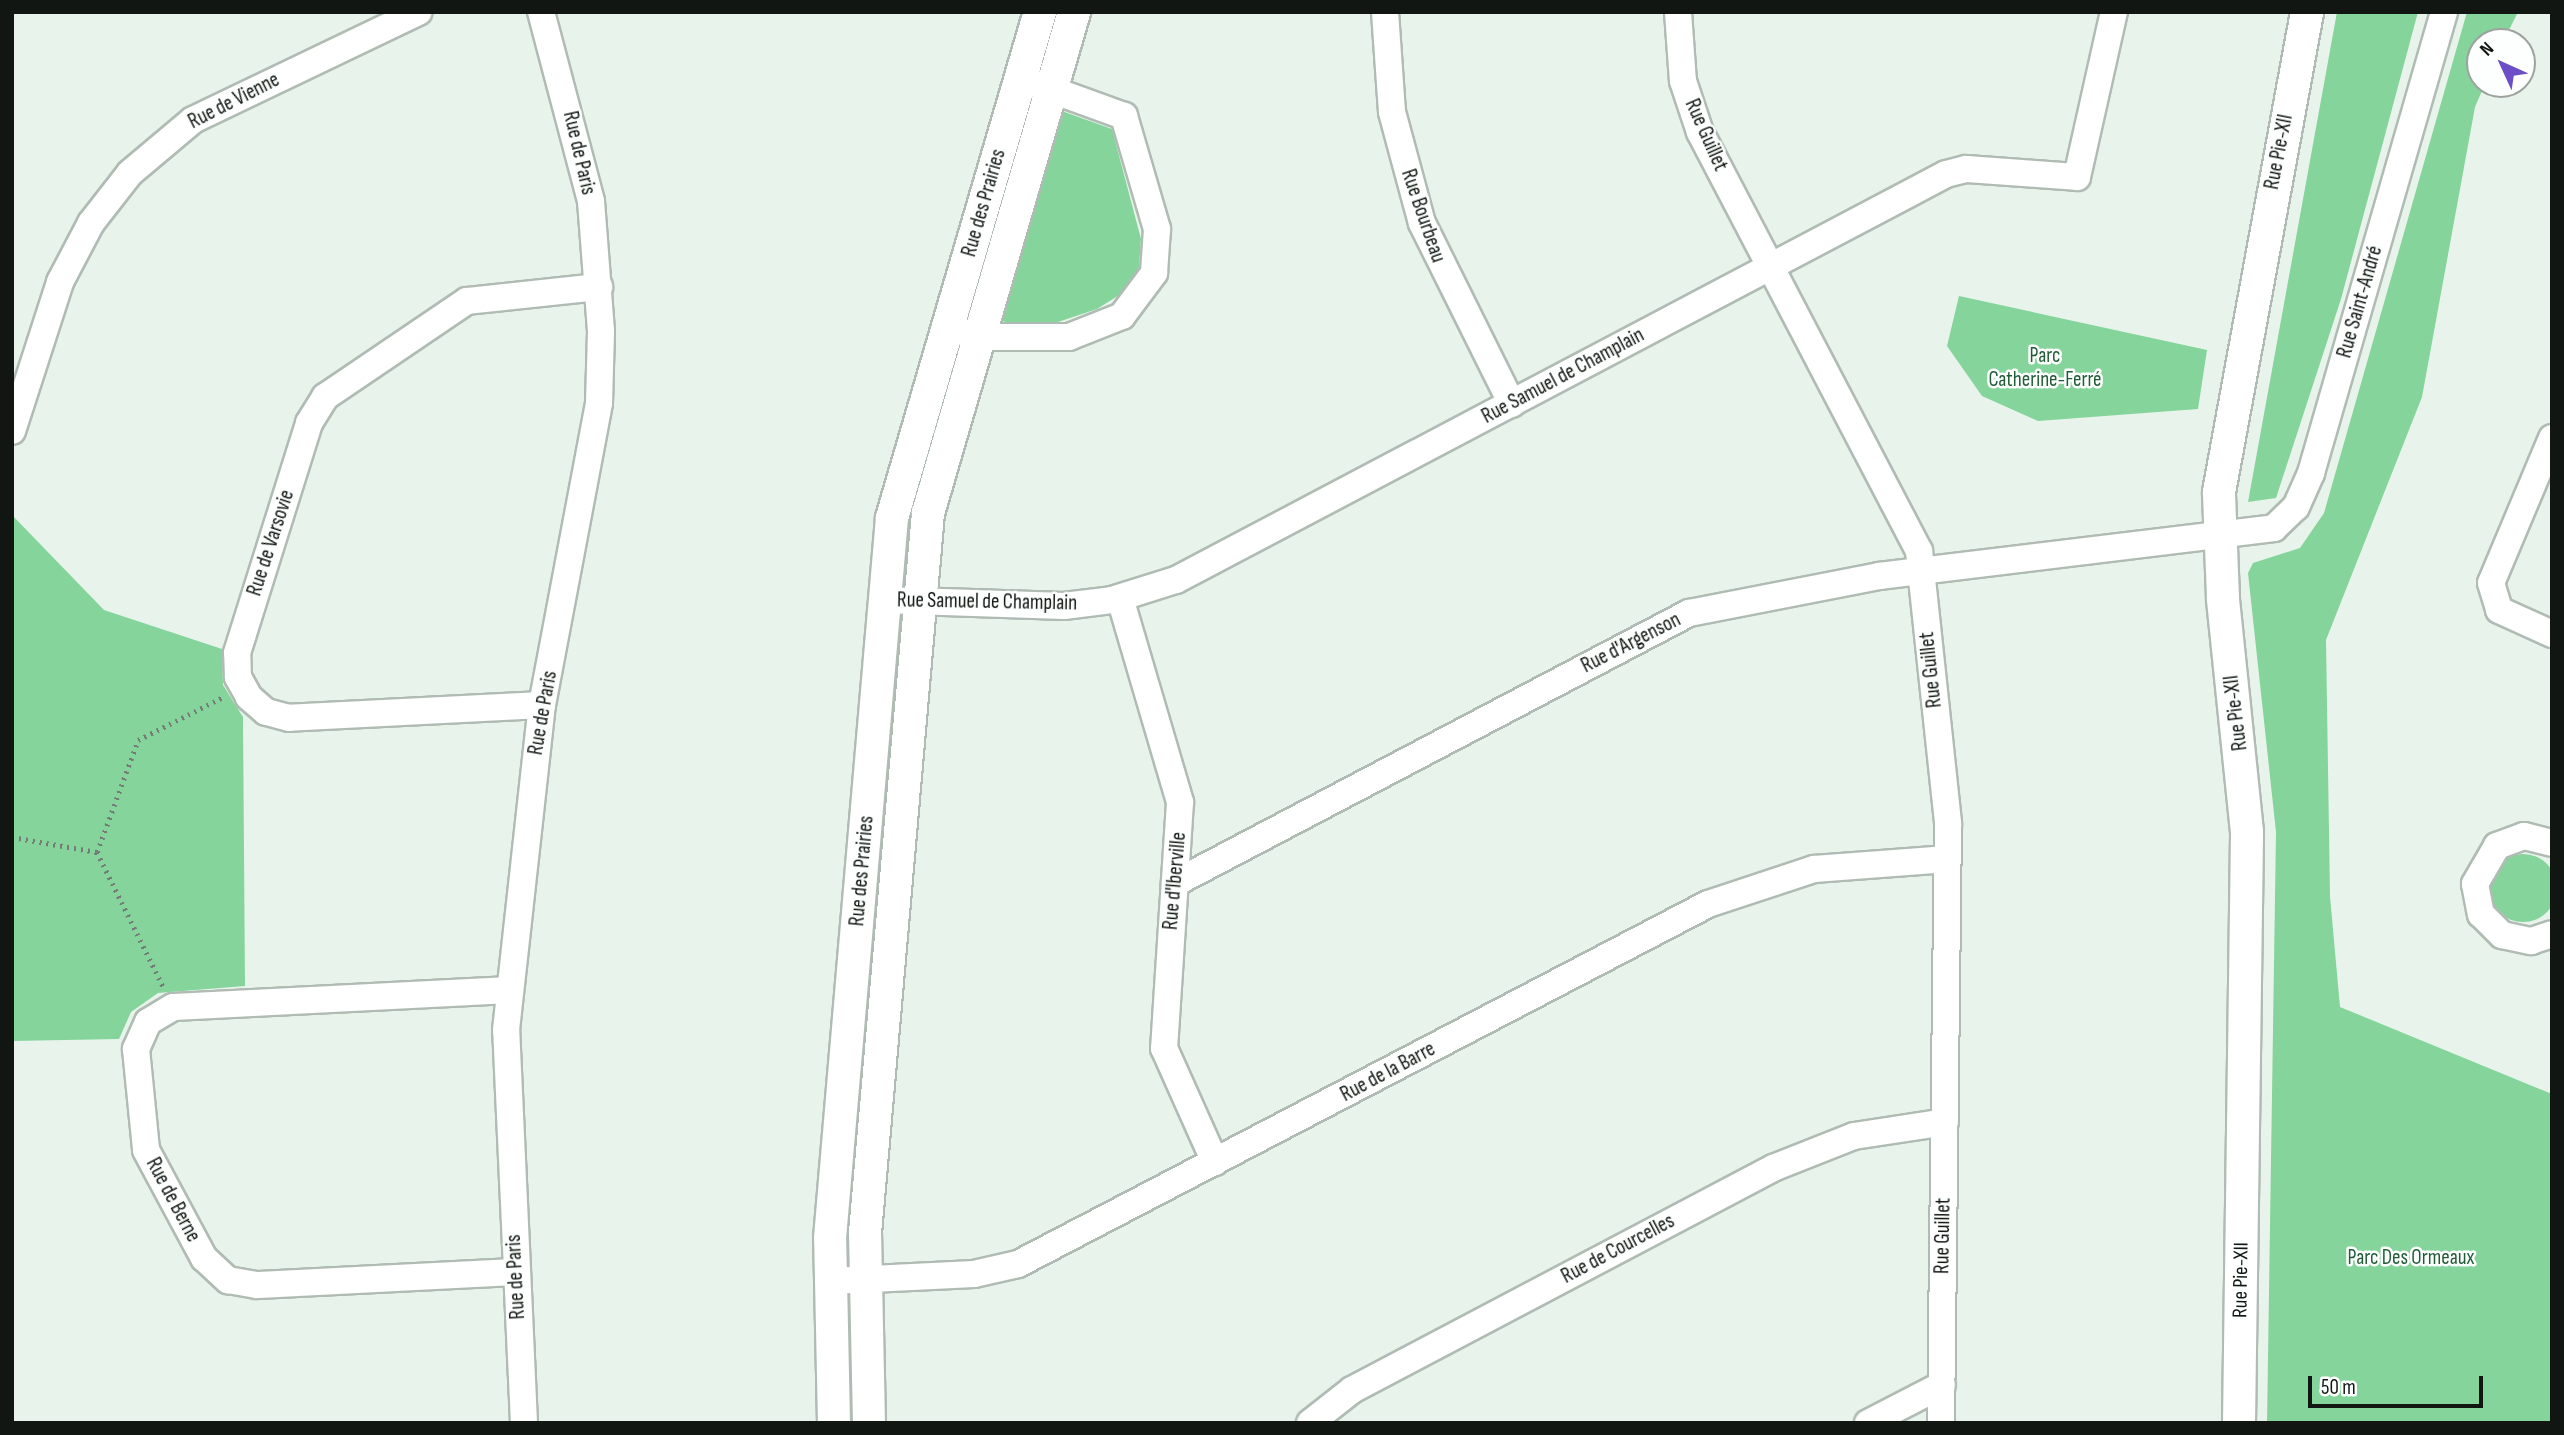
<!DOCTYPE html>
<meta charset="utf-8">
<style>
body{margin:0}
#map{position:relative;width:2564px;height:1435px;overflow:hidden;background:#e8f4eb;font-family:"Sofia Sans Condensed",sans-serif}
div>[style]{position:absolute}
.green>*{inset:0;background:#85d49b}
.round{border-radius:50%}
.path>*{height:4.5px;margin-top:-2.25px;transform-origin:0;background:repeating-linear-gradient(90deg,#757c77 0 2px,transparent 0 7px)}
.roads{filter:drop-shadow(2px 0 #b0bcb3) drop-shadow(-2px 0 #b0bcb3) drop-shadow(0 2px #b0bcb3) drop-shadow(0 -2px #b0bcb3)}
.minor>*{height:26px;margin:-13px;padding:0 13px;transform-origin:13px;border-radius:13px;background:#fff}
.tertiary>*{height:32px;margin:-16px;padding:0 16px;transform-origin:16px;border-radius:16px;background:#fff}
span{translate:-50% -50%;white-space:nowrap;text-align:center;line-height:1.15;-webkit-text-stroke:5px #fcfffd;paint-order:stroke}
.street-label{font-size:21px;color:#121613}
.park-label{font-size:21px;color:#225c36}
.frame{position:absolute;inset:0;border:14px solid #121613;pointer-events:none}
.north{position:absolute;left:2466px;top:28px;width:70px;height:70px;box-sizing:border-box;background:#fcfffd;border:2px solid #9ea29f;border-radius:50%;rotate:315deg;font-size:19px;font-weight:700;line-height:28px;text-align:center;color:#121613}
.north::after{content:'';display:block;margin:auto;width:24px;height:32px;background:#6c4ec7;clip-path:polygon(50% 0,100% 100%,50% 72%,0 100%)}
.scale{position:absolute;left:2308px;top:1376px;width:175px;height:32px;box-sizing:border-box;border:4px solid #121613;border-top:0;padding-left:9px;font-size:21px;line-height:24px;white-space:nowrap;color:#121613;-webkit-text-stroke:5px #fcfffd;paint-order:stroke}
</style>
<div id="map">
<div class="green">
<div style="clip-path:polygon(2337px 12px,2418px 12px,2341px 299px,2276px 498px,2248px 502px)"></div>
<div style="clip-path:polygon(2467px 12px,2518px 12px,2503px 42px,2480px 42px,2485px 84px,2475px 107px,2422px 397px,2326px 640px,2330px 896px,2340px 1007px,2552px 1094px,2552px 1423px,2267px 1423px,2276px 832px,2248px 573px,2253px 563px,2300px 548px,2324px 513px)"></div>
<div style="clip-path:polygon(1059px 110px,1112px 129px,1141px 239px,1139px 267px,1124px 292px,1097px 309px,1052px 324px,1012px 324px,996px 319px)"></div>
<div style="clip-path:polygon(1959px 296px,2207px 350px,2198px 409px,2038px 421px,1982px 396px,1947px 346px)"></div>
<div style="clip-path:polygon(12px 515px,104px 610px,222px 649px,223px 685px,243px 717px,245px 986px,158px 993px,131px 1012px,119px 1039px,12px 1041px)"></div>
<div class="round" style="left:2489px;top:854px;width:68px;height:68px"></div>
</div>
<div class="path">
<div style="left:12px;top:837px;width:86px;rotate:10deg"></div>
<div style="left:97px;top:852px;width:152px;rotate:63.8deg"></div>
<div style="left:97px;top:852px;width:119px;rotate:-69.9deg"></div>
<div style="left:138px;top:740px;width:95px;rotate:-26.8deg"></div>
</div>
<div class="roads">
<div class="minor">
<div style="left:1385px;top:12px;width:100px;rotate:86deg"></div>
<div style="left:1392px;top:112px;width:115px;rotate:74.9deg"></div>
<div style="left:1422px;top:223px;width:202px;rotate:63.6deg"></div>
<div style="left:1678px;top:12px;width:69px;rotate:85.9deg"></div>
<div style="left:1683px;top:81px;width:54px;rotate:71.6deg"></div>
<div style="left:1700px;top:132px;width:473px;rotate:62.4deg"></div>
<div style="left:1919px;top:551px;width:274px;rotate:83.9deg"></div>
<div style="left:1948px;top:823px;width:600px;rotate:90.67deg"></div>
<div style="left:947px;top:327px;width:33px;rotate:18deg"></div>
<div style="left:978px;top:337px;width:91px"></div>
<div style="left:1069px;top:337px;width:57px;rotate:-21.6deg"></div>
<div style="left:1122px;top:316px;width:54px;rotate:-53.3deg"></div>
<div style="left:1154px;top:273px;width:44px;rotate:-86.1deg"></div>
<div style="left:1157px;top:229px;width:118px;rotate:-106.3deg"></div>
<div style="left:1124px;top:116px;width:97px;rotate:-160.1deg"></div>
<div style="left:12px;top:431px;width:157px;rotate:-72.1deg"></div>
<div style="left:60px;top:282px;width:67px;rotate:-62.3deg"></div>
<div style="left:91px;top:223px;width:63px;rotate:-52deg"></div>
<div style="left:130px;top:173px;width:82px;rotate:-40.1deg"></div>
<div style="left:193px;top:120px;width:250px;rotate:-25.6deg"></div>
<div style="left:2552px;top:438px;width:157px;rotate:112.8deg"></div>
<div style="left:2491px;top:583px;width:28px;rotate:73deg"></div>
<div style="left:2499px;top:610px;width:58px;rotate:24.4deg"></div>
<div style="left:1120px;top:598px;width:213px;rotate:73.6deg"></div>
<div style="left:1180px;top:802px;width:247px;rotate:93.7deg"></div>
<div style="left:1164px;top:1048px;width:125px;rotate:65.9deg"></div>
<div style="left:883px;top:600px;width:181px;rotate:1.9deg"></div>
<div style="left:1064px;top:606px;width:48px;rotate:-7.1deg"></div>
<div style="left:1112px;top:600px;width:67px;rotate:-17.4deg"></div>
<div style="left:1176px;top:580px;width:870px;rotate:-27.8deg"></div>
<div style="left:1946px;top:174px;width:21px;rotate:-14deg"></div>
<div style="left:1966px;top:169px;width:111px;rotate:4.1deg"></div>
<div style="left:2077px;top:177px;width:169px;rotate:-77.4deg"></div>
<div style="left:542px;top:705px;width:253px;rotate:177.1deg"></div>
<div style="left:289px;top:718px;width:24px;rotate:-165deg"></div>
<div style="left:266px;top:712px;width:23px;rotate:-139deg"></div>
<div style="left:249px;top:697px;width:23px;rotate:-119deg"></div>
<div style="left:238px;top:677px;width:24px;rotate:-92deg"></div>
<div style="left:237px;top:653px;width:241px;rotate:-72.6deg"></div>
<div style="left:309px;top:423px;width:31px;rotate:-58deg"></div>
<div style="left:325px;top:397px;width:171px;rotate:-34.1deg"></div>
<div style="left:467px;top:301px;width:133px;rotate:-6.1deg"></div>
<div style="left:2552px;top:843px;width:29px;rotate:-166deg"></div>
<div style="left:2524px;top:836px;width:29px;rotate:160deg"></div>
<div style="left:2497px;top:846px;width:44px;rotate:120.1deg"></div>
<div style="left:2475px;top:884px;width:31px;rotate:79deg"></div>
<div style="left:2481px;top:914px;width:30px;rotate:45deg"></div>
<div style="left:2502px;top:935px;width:30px;rotate:12deg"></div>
<div style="left:2531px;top:941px;width:22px;rotate:-18deg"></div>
<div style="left:1175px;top:883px;width:581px;rotate:-27.71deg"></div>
<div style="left:1689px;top:613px;width:194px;rotate:-11deg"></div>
<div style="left:1879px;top:576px;width:398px;rotate:-6.9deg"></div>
<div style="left:2274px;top:528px;width:30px;rotate:-44deg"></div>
<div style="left:2296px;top:507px;width:37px;rotate:-66deg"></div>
<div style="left:2311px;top:473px;width:480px;rotate:-73.9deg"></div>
<div style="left:510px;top:990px;width:337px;rotate:177.1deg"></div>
<div style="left:173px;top:1007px;width:29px;rotate:149deg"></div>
<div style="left:148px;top:1022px;width:30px;rotate:114deg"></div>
<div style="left:136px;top:1049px;width:101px;rotate:84.3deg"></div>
<div style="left:146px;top:1150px;width:123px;rotate:61.8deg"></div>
<div style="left:204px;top:1258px;width:33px;rotate:43deg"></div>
<div style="left:228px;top:1280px;width:29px;rotate:10deg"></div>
<div style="left:257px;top:1285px;width:259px;rotate:-2.9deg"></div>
<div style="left:830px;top:1281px;width:144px;rotate:-2.8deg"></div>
<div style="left:974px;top:1274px;width:45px;rotate:-12.8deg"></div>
<div style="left:1018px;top:1264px;width:778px;rotate:-27.55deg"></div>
<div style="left:1708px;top:904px;width:112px;rotate:-18.3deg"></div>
<div style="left:1814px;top:869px;width:134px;rotate:-4.3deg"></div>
<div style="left:524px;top:1423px;width:393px;rotate:-92.6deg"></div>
<div style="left:506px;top:1030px;width:327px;rotate:-83.7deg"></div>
<div style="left:542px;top:705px;width:307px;rotate:-79.3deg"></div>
<div style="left:599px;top:403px;width:72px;rotate:-88.4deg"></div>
<div style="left:601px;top:331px;width:130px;rotate:-94.4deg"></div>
<div style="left:591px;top:201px;width:196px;rotate:-104.8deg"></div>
<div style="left:1310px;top:1423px;width:53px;rotate:-38.2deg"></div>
<div style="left:1352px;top:1390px;width:476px;rotate:-27.8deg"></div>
<div style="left:1773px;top:1168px;width:87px;rotate:-21.6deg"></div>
<div style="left:1854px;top:1136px;width:92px;rotate:-8.7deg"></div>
<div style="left:1868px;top:1423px;width:83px;rotate:-27.2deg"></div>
</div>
<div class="tertiary">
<div style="left:834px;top:1423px;width:185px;rotate:-91.2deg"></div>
<div style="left:830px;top:1238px;width:723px;rotate:-85.08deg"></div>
<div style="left:892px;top:518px;width:527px;rotate:-73.7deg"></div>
<div style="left:869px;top:1423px;width:190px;rotate:-91.2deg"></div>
<div style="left:865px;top:1233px;width:723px;rotate:-85deg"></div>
<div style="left:928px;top:513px;width:522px;rotate:-73.75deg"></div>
<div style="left:2239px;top:1423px;width:591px;rotate:-89.22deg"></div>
<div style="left:2247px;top:832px;width:235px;rotate:-95.9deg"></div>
<div style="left:2223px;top:598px;width:106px;rotate:-92.2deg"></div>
<div style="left:2219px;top:492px;width:488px;rotate:-79.6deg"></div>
</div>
</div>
<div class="street-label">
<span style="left:234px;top:101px;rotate:-27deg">Rue de Vienne</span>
<span style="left:1706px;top:135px;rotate:66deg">Rue Guillet</span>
<span style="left:2279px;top:152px;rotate:-79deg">Rue Pie-XII</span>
<span style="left:579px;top:153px;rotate:77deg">Rue de Paris</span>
<span style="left:984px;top:203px;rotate:-74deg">Rue des Prairies</span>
<span style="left:1423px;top:216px;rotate:71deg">Rue Bourbeau</span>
<span style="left:2360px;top:302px;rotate:-74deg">Rue Saint-André</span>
<span style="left:1563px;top:376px;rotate:-28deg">Rue Samuel de Champlain</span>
<span style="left:271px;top:543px;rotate:-72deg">Rue de Varsovie</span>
<span style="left:987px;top:602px;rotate:1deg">Rue Samuel de Champlain</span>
<span style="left:1631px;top:643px;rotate:-27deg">Rue d'Argenson</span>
<span style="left:1931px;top:670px;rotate:-96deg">Rue Guillet</span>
<span style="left:543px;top:713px;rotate:-80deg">Rue de Paris</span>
<span style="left:2236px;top:713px;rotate:-97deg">Rue Pie-XII</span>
<span style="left:862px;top:871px;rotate:-85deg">Rue des Prairies</span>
<span style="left:1175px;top:881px;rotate:-85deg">Rue d'Iberville</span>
<span style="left:1388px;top:1072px;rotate:-28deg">Rue de la Barre</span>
<span style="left:173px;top:1200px;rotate:62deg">Rue de Berne</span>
<span style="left:1943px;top:1236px;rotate:-89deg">Rue Guillet</span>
<span style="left:1618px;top:1249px;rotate:-28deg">Rue de Courcelles</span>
<span style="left:516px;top:1277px;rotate:-93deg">Rue de Paris</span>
<span style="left:2241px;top:1280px;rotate:-89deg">Rue Pie-XII</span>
</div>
<div class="park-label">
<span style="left:2045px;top:368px">Parc<br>Catherine-Ferré</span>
<span style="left:2411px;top:1258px">Parc Des Ormeaux</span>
</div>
<div class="frame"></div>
<div class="north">N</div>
<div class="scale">50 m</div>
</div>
